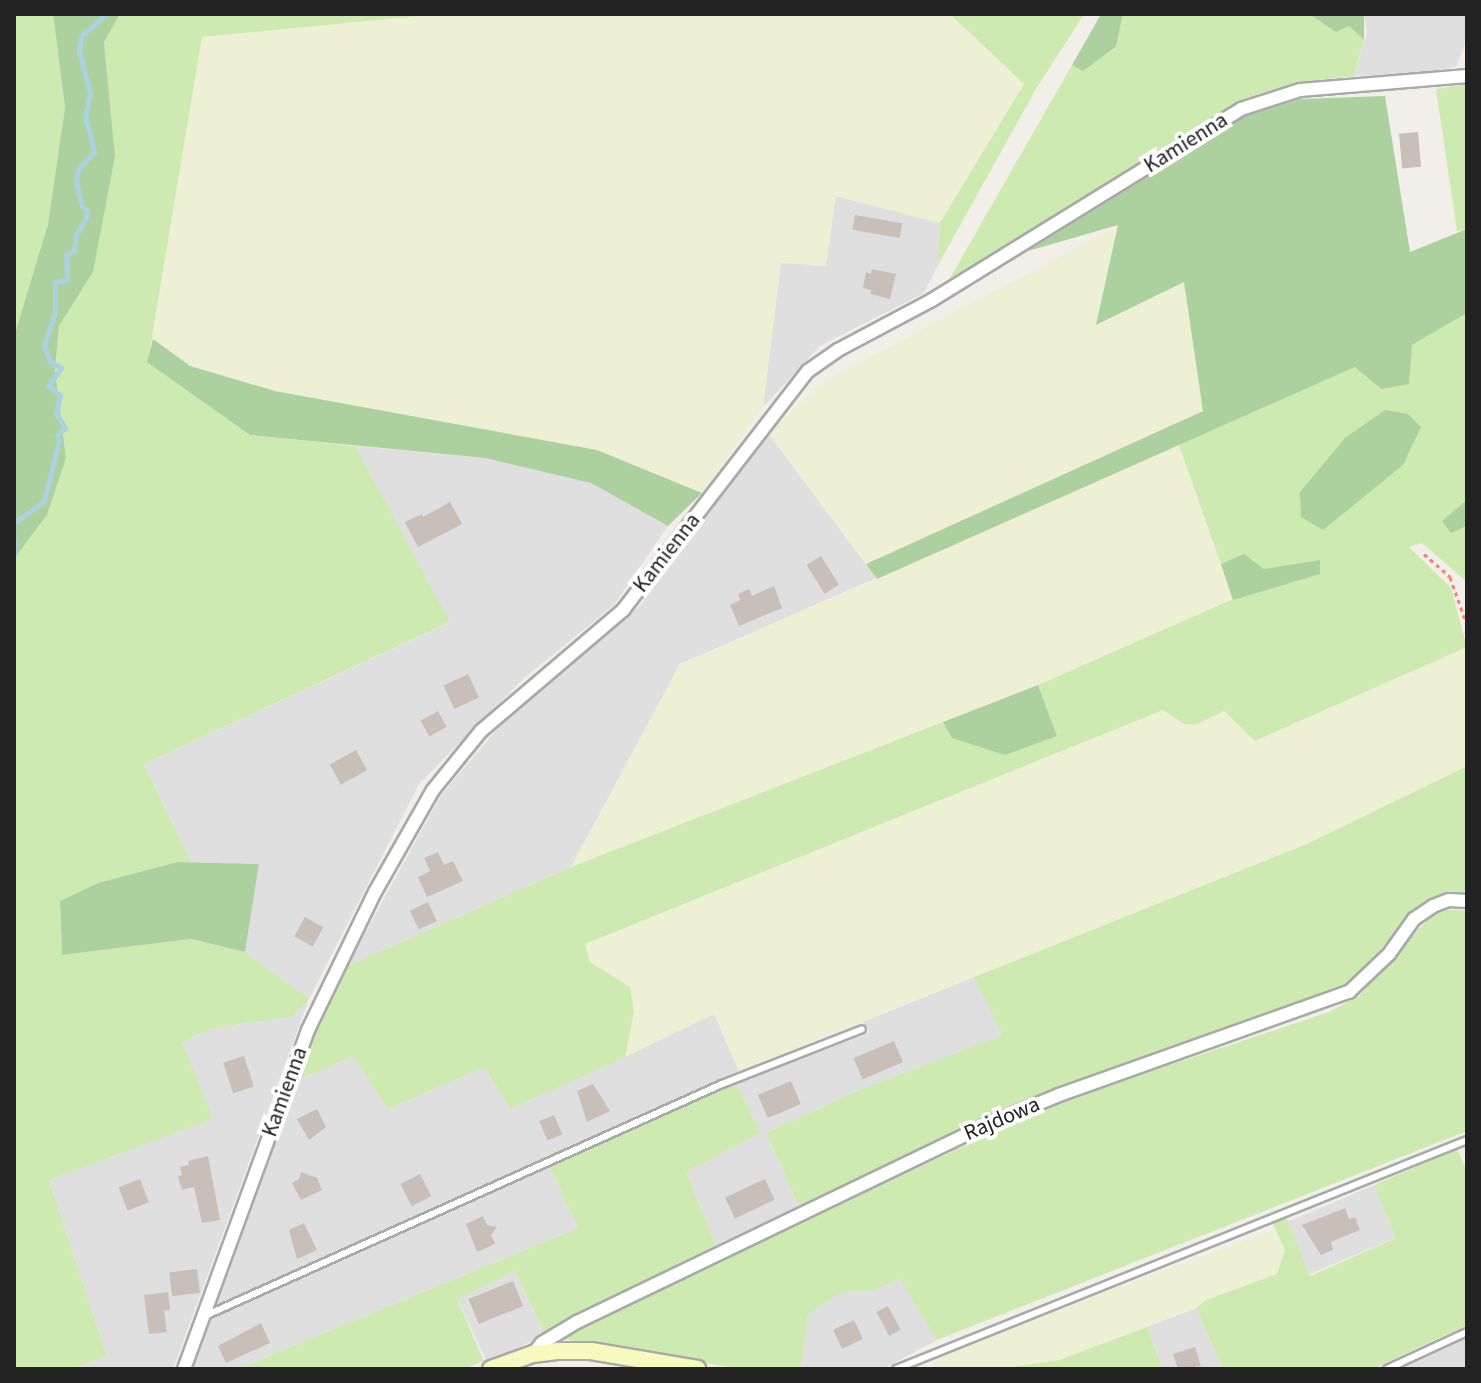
<!DOCTYPE html>
<style>
body{margin:0}
#map{position:relative;width:1481px;height:1383px;overflow:hidden;background:#f2efe9;font-family:"Source Sans 3",sans-serif}
div>[style]{position:absolute}
.residential>*{inset:0;background:#e0dfdf;transform-origin:0 0}
.farmland>*{inset:0;background:#eef0d5}
.grass>*{inset:0;background:#cdebb0}
.forest>*{inset:0;background:#add19e}
.stream>*{height:5px;margin:-2.5px;padding:0 2.5px;transform-origin:2.5px;border-radius:2.5px;background:#aad3df}
.building>*{inset:0;background:#c7bfb8;transform-origin:0 0}
.path>*{height:3px;margin-top:-1.5px;transform-origin:0;background:repeating-linear-gradient(90deg,#fa8072 0 4px,transparent 0 8px)}
.roads{filter:drop-shadow(2px 0 #a9a9a9) drop-shadow(-2px 0 #a9a9a9) drop-shadow(0 2px #a9a9a9) drop-shadow(0 -2px #a9a9a9)}
.lane>*{height:6px;margin:-3px;padding:0 3px;transform-origin:3px;border-radius:3px;background:#fff}
.street>*{height:12px;margin:-6px;padding:0 6px;transform-origin:6px;border-radius:6px;background:#fff}
.secondary>*{height:16px;margin:-8px;padding:0 8px;transform-origin:8px;border-radius:8px;background:#f7fabf}
span{translate:-50% -50%;white-space:nowrap;text-align:center;line-height:1.15;-webkit-text-stroke:8px #fff;paint-order:stroke}
.street-label{font-size:22px;color:#222}
.frame{position:absolute;inset:0;border:16px solid #222;pointer-events:none}
</style>
<div id="map">
<div class="residential">
<div style="clip-path:polygon(1364px 14px,1467px 14px,1467px 39px,1456px 67px,1407px 74px,1354px 76px,1367px 32px)"></div>
<div style="clip-path:polygon(835px 196px,940px 223px,938px 265px,924px 293px,820px 346px,763px 407px,781px 262px)"></div>
<div style="clip-path:polygon(768px 433px,877px 579px,680px 664px,571px 867px,347px 966px,441px 795px,504px 721px,640px 606px)"></div>
<div style="clip-path:polygon(355px 446px,485px 458px,591px 483px,668px 526px,614px 605px,524px 678px,419px 784px,309px 999px,173px 1369px,72px 1369px,107px 1356px,49px 1180px,212px 1119px,182px 1042px,214px 1028px,291px 1017px,309px 999px,245px 952px,259px 865px,191px 862px,144px 764px,449px 623px)"></div>
<div style="clip-path:polygon(974px 977px,1004px 1035px,859px 1090px,766px 1133px,799px 1206px,716px 1245px,686px 1172px,761px 1133px,736px 1083px,870px 1033px,863px 1022px)"></div>
<div style="clip-path:polygon(714px 1014px,739px 1071px,212px 1307px,292px 1083px,353px 1056px,388px 1109px,485px 1067px,510px 1109px)"></div>
<div style="clip-path:polygon(549px 1165px,578px 1228px,237px 1369px,190px 1369px,207px 1318px)"></div>
<div style="left:1374px;top:1185px;width:57px;height:94px;rotate:67deg"></div>
<div style="left:515px;top:1271px;width:71px;height:64px;rotate:65deg"></div>
<div style="clip-path:polygon(901px 1278px,937px 1340px,883px 1369px,801px 1369px,808px 1314px,841px 1292px,872px 1291px)"></div>
<div style="clip-path:polygon(1196px 1308px,1223px 1369px,1163px 1369px,1147px 1327px)"></div>
<div style="clip-path:polygon(1467px 1338px,1467px 1369px,1401px 1369px)"></div>
</div>
<div class="farmland">
<div style="clip-path:polygon(440px 14px,950px 14px,1024px 84px,940px 223px,836px 196px,826px 266px,781px 263px,763px 407px,702px 493px,597px 450px,275px 391px,190px 366px,153px 339px,202px 36px)"></div>
<div style="clip-path:polygon(1119px 225px,1184px 281px,1203px 411px,866px 564px,768px 433px,823px 382px)"></div>
<div style="clip-path:polygon(1179px 445px,1233px 600px,1038px 685px,571px 867px,680px 664px)"></div>
<div style="clip-path:polygon(1467px 647px,1467px 766px,1307px 844px,739px 1071px,714px 1014px,625px 1057px,634px 1012px,590px 962px,585px 944px,1163px 710px,1184px 724px,1224px 710px,1256px 741px)"></div>
<div style="clip-path:polygon(1275px 1229px,1285px 1250px,1277px 1274px,1206px 1300px,1196px 1308px,1059px 1360px,999px 1369px,932px 1369px,936px 1356px)"></div>
</div>
<div class="grass">
<div style="clip-path:polygon(14px 14px,53px 14px,65px 107px,48px 224px,16px 330px,14px 352px)"></div>
<div style="clip-path:polygon(120px 14px,440px 14px,202px 37px,148px 362px,250px 435px,355px 446px,450px 622px,144px 764px,191px 862px,177px 862px,98px 883px,60px 901px,62px 955px,191px 939px,245px 952px,309px 999px,292px 1017px,214px 1028px,182px 1042px,213px 1119px,49px 1180px,107px 1356px,72px 1369px,14px 1369px,14px 559px,42px 522px,66px 458px,55px 370px,59px 326px,93px 271px,114px 148px,104px 42px)"></div>
<div style="clip-path:polygon(950px 14px,1084px 14px,1036px 89px,938px 265px,940px 223px,1024px 84px)"></div>
<div style="clip-path:polygon(1123px 14px,1309px 14px,1336px 32px,1349px 26px,1364px 40px,1354px 76px,1293px 83px,1244px 99px,946px 285px,1072px 65px,1083px 70px,1116px 48px)"></div>
<div style="clip-path:polygon(1467px 84px,1467px 229px,1457px 231px,1436px 89px)"></div>
<div style="clip-path:polygon(1467px 313px,1467px 582px,1422px 543px,1409px 547px,1451px 588px,1467px 647px,1255px 741px,1224px 711px,1195px 725px,1184px 724px,1163px 710px,585px 944px,590px 962px,630px 987px,634px 1012px,625px 1057px,510px 1109px,485px 1067px,388px 1109px,353px 1056px,292px 1083px,347px 966px,571px 867px,943px 722px,952px 738px,1057px 736px,1038px 685px,1233px 599px,1179px 445px,1355px 367px,1381px 389px,1412px 345px)"></div>
<div style="clip-path:polygon(1467px 766px,1467px 893px,1445px 892px,1418px 907px,1349px 985px,1324px 998px,1047px 1092px,799px 1206px,766px 1133px,859px 1090px,1003px 1035px,974px 977px,1307px 844px)"></div>
<div style="clip-path:polygon(1436px 910px,1467px 910px,1467px 1131px,937px 1340px,900px 1279px,872px 1291px,841px 1292px,808px 1314px,801px 1369px,741px 1369px,563px 1339px,579px 1325px,1059px 1102px,1329px 1012px,1360px 995px)"></div>
<div style="clip-path:polygon(736px 1083px,761px 1133px,686px 1172px,716px 1245px,575px 1316px,545px 1335px,515px 1271px,457px 1299px,484px 1361px,462px 1369px,237px 1369px,578px 1228px,549px 1165px)"></div>
<div style="clip-path:polygon(1457px 1149px,1467px 1171px,1467px 1325px,1372px 1369px,1223px 1369px,1196px 1308px,1206px 1300px,1277px 1274px,1285px 1250px,1272px 1222px,1286px 1217px,1310px 1276px,1396px 1238px,1374px 1185px)"></div>
<div style="clip-path:polygon(1147px 1327px,1163px 1369px,999px 1369px,1059px 1360px)"></div>
</div>
<div class="forest">
<div style="clip-path:polygon(53px 14px,120px 14px,104px 42px,115px 156px,93px 272px,59px 326px,55px 370px,66px 458px,47px 515px,14px 559px,16px 330px,48px 224px,65px 107px)"></div>
<div style="clip-path:polygon(1101px 14px,1123px 14px,1116px 47px,1083px 71px,1072px 65px)"></div>
<div style="clip-path:polygon(1309px 14px,1364px 14px,1364px 40px,1349px 26px,1336px 32px)"></div>
<div style="clip-path:polygon(1385px 96px,1410px 252px,1467px 229px,1467px 313px,1412px 345px,1409px 384px,1381px 389px,1355px 367px,877px 579px,866px 564px,1203px 411px,1184px 282px,1096px 325px,1118px 225px,1028px 251px,1246px 116px,1301px 99px)"></div>
<div style="clip-path:polygon(153px 339px,190px 366px,275px 391px,597px 450px,702px 493px,668px 526px,591px 483px,485px 458px,250px 435px,147px 362px)"></div>
<div style="clip-path:polygon(1385px 410px,1408px 414px,1421px 427px,1403px 465px,1323px 530px,1301px 517px,1300px 492px,1346px 437px)"></div>
<div style="clip-path:polygon(1467px 500px,1467px 526px,1451px 533px,1442px 521px)"></div>
<div style="clip-path:polygon(1244px 554px,1264px 569px,1320px 560px,1320px 574px,1233px 600px,1221px 564px)"></div>
<div style="clip-path:polygon(1038px 685px,1057px 736px,1005px 755px,952px 738px,943px 722px)"></div>
<div style="clip-path:polygon(177px 862px,259px 864px,245px 952px,191px 939px,62px 955px,60px 901px,98px 883px)"></div>
</div>
<div class="stream">
<div style="left:14px;top:523px;width:37px;rotate:-36deg"></div>
<div style="left:44px;top:501px;width:62px;rotate:-76deg"></div>
<div style="left:59px;top:441px;width:6px;rotate:-108deg"></div>
<div style="left:57px;top:435px;width:11px;rotate:-41deg"></div>
<div style="left:65px;top:428px;width:17px;rotate:-121deg"></div>
<div style="left:56px;top:413px;width:18px;rotate:-77deg"></div>
<div style="left:60px;top:395px;width:15px;rotate:-143deg"></div>
<div style="left:48px;top:386px;width:22px;rotate:-54deg"></div>
<div style="left:61px;top:368px;width:13px;rotate:-148deg"></div>
<div style="left:50px;top:361px;width:16px;rotate:-112deg"></div>
<div style="left:44px;top:346px;width:35px;rotate:-72deg"></div>
<div style="left:55px;top:313px;width:31px;rotate:-90deg"></div>
<div style="left:55px;top:282px;width:12px;rotate:-9deg"></div>
<div style="left:67px;top:280px;width:25px;rotate:-92deg"></div>
<div style="left:66px;top:255px;width:9px;rotate:-32deg"></div>
<div style="left:74px;top:250px;width:15px;rotate:-82deg"></div>
<div style="left:76px;top:235px;width:20px;rotate:-60deg"></div>
<div style="left:86px;top:218px;width:7px;rotate:-82deg"></div>
<div style="left:87px;top:211px;width:8px;rotate:-135deg"></div>
<div style="left:81px;top:205px;width:25px;rotate:-101deg"></div>
<div style="left:76px;top:180px;width:12px;rotate:-76deg"></div>
<div style="left:79px;top:168px;width:22px;rotate:-47deg"></div>
<div style="left:94px;top:152px;width:36px;rotate:-104deg"></div>
<div style="left:85px;top:117px;width:25px;rotate:-78deg"></div>
<div style="left:90px;top:93px;width:43px;rotate:-104.7deg"></div>
<div style="left:79px;top:51px;width:15px;rotate:-82deg"></div>
<div style="left:81px;top:36px;width:33px;rotate:-41deg"></div>
<div style="left:14px;top:540px;width:14px;rotate:90deg"></div>
</div>
<div class="building">
<div style="left:1418px;top:132px;width:35px;height:19px;rotate:85deg"></div>
<div style="left:855px;top:215px;width:48px;height:15px;rotate:10deg"></div>
<div style="clip-path:polygon(872px 269px,896px 274px,890px 299px,870px 294px,871px 290px,863px 288px,866px 272px,871px 274px)"></div>
<div style="clip-path:polygon(450px 502px,462px 524px,418px 547px,405px 522px,422px 514px,423px 517px)"></div>
<div style="left:821px;top:556px;width:34px;height:17px;rotate:58deg"></div>
<div style="clip-path:polygon(774px 586px,782px 608px,739px 626px,730px 605px,740px 600px,738px 594px,749px 589px,752px 596px)"></div>
<div style="left:468px;top:674px;width:26px;height:27px;rotate:65deg"></div>
<div style="left:438px;top:711px;width:18px;height:20px;rotate:61deg"></div>
<div style="left:356px;top:750px;width:23px;height:30px;rotate:61deg"></div>
<div style="clip-path:polygon(438px 852px,444px 865px,453px 861px,463px 881px,427px 897px,418px 877px,430px 871px,424px 858px)"></div>
<div style="left:428px;top:902px;width:21px;height:20px;rotate:65deg"></div>
<div style="left:305px;top:917px;width:21px;height:22px;rotate:29deg"></div>
<div style="left:894px;top:1041px;width:23px;height:44px;rotate:67deg"></div>
<div style="left:244px;top:1056px;width:32px;height:22px;rotate:72deg"></div>
<div style="left:791px;top:1081px;width:25px;height:36px;rotate:67deg"></div>
<div style="clip-path:polygon(593px 1084px,610px 1111px,587px 1122px,577px 1091px)"></div>
<div style="clip-path:polygon(317px 1109px,326px 1127px,309px 1140px,297px 1119px)"></div>
<div style="left:554px;top:1115px;width:21px;height:16px;rotate:67deg"></div>
<div style="clip-path:polygon(208px 1156px,220px 1220px,202px 1223px,194px 1187px,182px 1190px,178px 1176px,182px 1175px,180px 1167px,189px 1165px,188px 1161px)"></div>
<div style="clip-path:polygon(301px 1172px,317px 1178px,322px 1190px,301px 1200px,292px 1183px,299px 1179px)"></div>
<div style="left:420px;top:1174px;width:25px;height:22px;rotate:63deg"></div>
<div style="left:140px;top:1179px;width:25px;height:23px;rotate:69deg"></div>
<div style="left:765px;top:1179px;width:23px;height:44px;rotate:65deg"></div>
<div style="clip-path:polygon(1345px 1208px,1349px 1219px,1355px 1217px,1360px 1230px,1331px 1242px,1333px 1250px,1321px 1255px,1302px 1225px)"></div>
<div style="clip-path:polygon(483px 1216px,487px 1225px,497px 1227px,491px 1235px,495px 1244px,477px 1252px,466px 1224px)"></div>
<div style="clip-path:polygon(304px 1223px,317px 1250px,297px 1259px,289px 1230px)"></div>
<div style="left:197px;top:1269px;width:24px;height:28px;rotate:83deg"></div>
<div style="left:513px;top:1281px;width:27px;height:48px;rotate:68deg"></div>
<div style="clip-path:polygon(168px 1292px,170px 1310px,164px 1311px,167px 1332px,149px 1334px,144px 1295px)"></div>
<div style="left:888px;top:1306px;width:27px;height:13px;rotate:62deg"></div>
<div style="left:854px;top:1320px;width:21px;height:23px;rotate:65deg"></div>
<div style="clip-path:polygon(261px 1323px,270px 1343px,226px 1363px,218px 1346px)"></div>
<div style="clip-path:polygon(1195px 1347px,1201px 1366px,1178px 1369px,1173px 1354px)"></div>
</div>
<div class="path">
<div style="left:1424px;top:554px;width:35px;rotate:41deg"></div>
<div style="left:1450px;top:577px;width:51px;rotate:70.5deg"></div>
</div>
<div class="roads">
<div class="lane">
<div style="left:207px;top:1315px;width:564px;rotate:-24.16deg"></div>
<div style="left:722px;top:1084px;width:150px;rotate:-21.4deg"></div>
<div style="left:896px;top:1369px;width:615px;rotate:-21.85deg"></div>
<div style="left:1387px;top:1369px;width:88px;rotate:-24.8deg"></div>
</div>
<div class="street">
<div style="left:533px;top:1354px;width:14px;rotate:-51deg"></div>
<div style="left:542px;top:1343px;width:41px;rotate:-31deg"></div>
<div style="left:577px;top:1322px;width:457px;rotate:-25.7deg"></div>
<div style="left:989px;top:1124px;width:76px;rotate:-22.5deg"></div>
<div style="left:1059px;top:1095px;width:308px;rotate:-19.6deg"></div>
<div style="left:1349px;top:992px;width:55px;rotate:-43.5deg"></div>
<div style="left:1389px;top:954px;width:43px;rotate:-54.5deg"></div>
<div style="left:1414px;top:919px;width:23px;rotate:-34deg"></div>
<div style="left:1433px;top:906px;width:17px;rotate:-21deg"></div>
<div style="left:1449px;top:900px;width:18px;rotate:3deg"></div>
<div style="left:184px;top:1369px;width:361px;rotate:-69.9deg"></div>
<div style="left:308px;top:1030px;width:153px;rotate:-64.1deg"></div>
<div style="left:375px;top:892px;width:117px;rotate:-60.4deg"></div>
<div style="left:433px;top:790px;width:76px;rotate:-50.9deg"></div>
<div style="left:481px;top:731px;width:187px;rotate:-40.4deg"></div>
<div style="left:623px;top:610px;width:302px;rotate:-52.3deg"></div>
<div style="left:808px;top:371px;width:37px;rotate:-35deg"></div>
<div style="left:838px;top:350px;width:106px;rotate:-28deg"></div>
<div style="left:932px;top:300px;width:363px;rotate:-31.7deg"></div>
<div style="left:1241px;top:109px;width:62px;rotate:-17.9deg"></div>
<div style="left:1300px;top:90px;width:168px;rotate:-4.8deg"></div>
</div>
<div class="secondary">
<div style="left:491px;top:1369px;width:45px;rotate:-19.7deg"></div>
<div style="left:533px;top:1354px;width:26px;rotate:-7deg"></div>
<div style="left:559px;top:1351px;width:32px"></div>
<div style="left:591px;top:1351px;width:108px;rotate:9.6deg"></div>
</div>
</div>
<div class="street-label">
<span style="left:1186px;top:143px;rotate:-32deg">Kamienna</span>
<span style="left:667px;top:553px;rotate:-52deg">Kamienna</span>
<span style="left:285px;top:1092px;rotate:-70deg">Kamienna</span>
<span style="left:1002px;top:1119px;rotate:-23deg">Rajdowa</span>
</div>
<div class="frame"></div>
</div>
